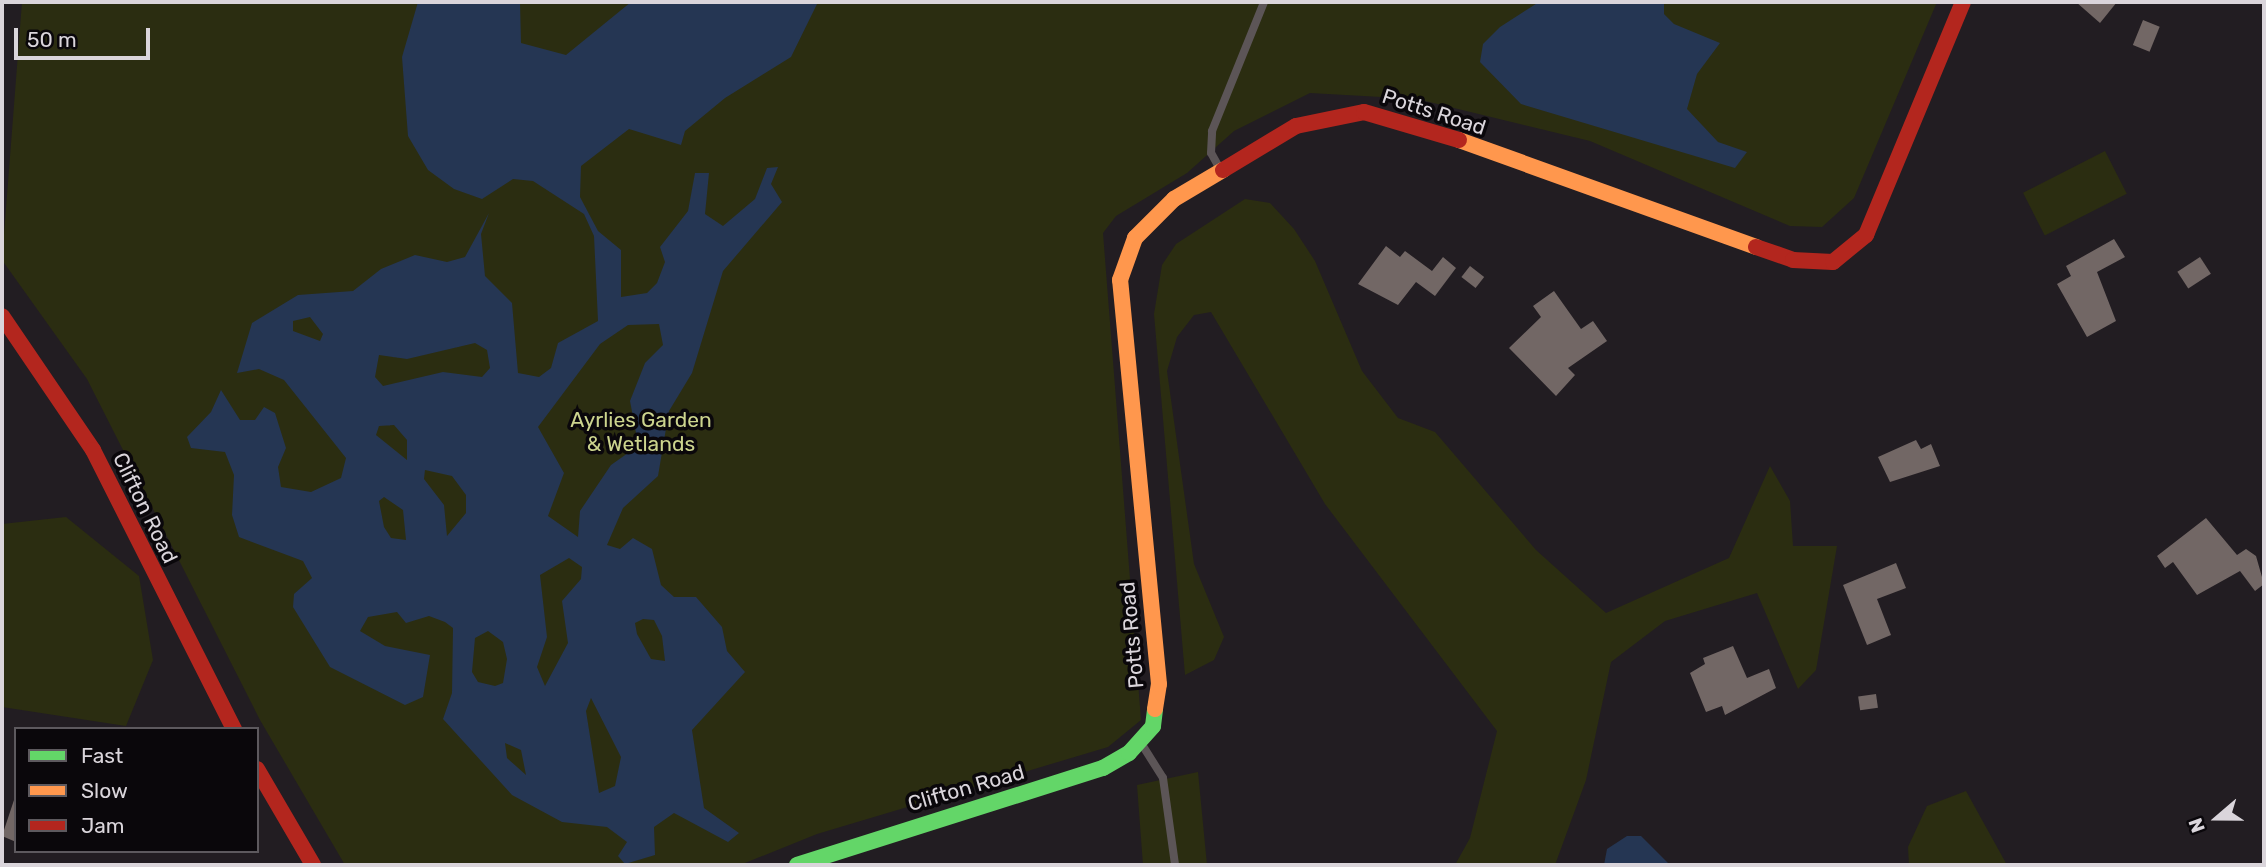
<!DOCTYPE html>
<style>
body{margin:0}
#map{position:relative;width:2266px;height:867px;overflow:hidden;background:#221d22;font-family:Rubik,sans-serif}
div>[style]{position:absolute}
.green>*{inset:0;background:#2b2d11;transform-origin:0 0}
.water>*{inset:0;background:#253653}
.building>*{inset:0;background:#726765;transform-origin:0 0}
.lane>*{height:8px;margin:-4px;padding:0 4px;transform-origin:4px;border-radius:4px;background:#5c5557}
.fast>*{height:16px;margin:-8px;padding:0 8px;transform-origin:8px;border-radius:8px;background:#63d668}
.slow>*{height:16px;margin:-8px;padding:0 8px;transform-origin:8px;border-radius:8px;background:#ff974d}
.jam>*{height:16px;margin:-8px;padding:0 8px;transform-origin:8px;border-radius:8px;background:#b3261e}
span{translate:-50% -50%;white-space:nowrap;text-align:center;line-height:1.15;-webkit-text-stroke:7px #0a070b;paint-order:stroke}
.street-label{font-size:21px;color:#dad5db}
.park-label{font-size:21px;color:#ccd48e}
.frame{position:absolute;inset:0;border:4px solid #dad5db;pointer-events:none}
.legend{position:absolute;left:14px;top:727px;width:245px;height:126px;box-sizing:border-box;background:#0a070b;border:2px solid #5d595e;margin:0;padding:9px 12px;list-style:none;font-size:21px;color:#dad5db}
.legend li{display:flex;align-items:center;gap:14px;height:35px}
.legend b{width:35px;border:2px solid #5d595e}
.north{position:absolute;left:2182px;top:783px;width:70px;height:70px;-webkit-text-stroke:5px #0a070b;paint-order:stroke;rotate:250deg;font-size:19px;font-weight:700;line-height:28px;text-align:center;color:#dad5db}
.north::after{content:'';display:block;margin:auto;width:24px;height:32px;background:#dad5db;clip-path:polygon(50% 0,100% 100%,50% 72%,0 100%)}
.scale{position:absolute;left:14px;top:28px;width:136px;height:32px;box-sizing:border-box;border:4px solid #dad5db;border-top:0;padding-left:9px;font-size:21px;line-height:24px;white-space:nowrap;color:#dad5db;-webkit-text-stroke:5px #0a070b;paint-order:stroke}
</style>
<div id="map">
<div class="green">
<div style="clip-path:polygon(22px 2px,1937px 2px,1854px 198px,1822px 227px,1790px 226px,1590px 141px,1417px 99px,1310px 93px,1234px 131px,1187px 173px,1116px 216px,1103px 233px,1141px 720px,1108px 747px,817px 834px,740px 865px,345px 865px,260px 720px,87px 379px,2px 260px)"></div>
<div style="left:2105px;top:151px;width:48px;height:92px;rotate:63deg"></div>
<div style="clip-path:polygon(1245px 199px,1270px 203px,1294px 229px,1315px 261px,1362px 371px,1398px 418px,1435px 432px,1536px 550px,1606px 613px,1729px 558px,1770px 466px,1790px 501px,1793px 546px,1837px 546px,1816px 670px,1798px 689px,1757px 593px,1665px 621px,1611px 662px,1586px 780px,1555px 865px,1455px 865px,1470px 838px,1497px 731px,1325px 504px,1211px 312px,1194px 315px,1177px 337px,1167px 371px,1194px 564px,1224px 637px,1214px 660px,1185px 675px,1154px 314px,1162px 265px,1176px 244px)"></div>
<div style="clip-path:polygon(66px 517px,139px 576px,153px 660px,126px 726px,2px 707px,2px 524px)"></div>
<div style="clip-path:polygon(1198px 772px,1207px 865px,1143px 865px,1137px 785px)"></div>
<div style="clip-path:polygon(1966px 791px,2007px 865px,1909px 865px,1908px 847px,1927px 806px)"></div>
</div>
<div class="water">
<div style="clip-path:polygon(evenodd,418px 2px,520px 2px,521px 43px,566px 55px,631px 2px,818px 2px,791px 57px,725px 98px,685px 131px,681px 145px,629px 129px,581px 166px,580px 197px,598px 231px,621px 250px,621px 297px,647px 293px,657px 283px,665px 262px,660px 247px,688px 211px,695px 173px,709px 173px,705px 214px,723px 226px,755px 199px,767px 168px,778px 167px,771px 184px,782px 202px,723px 271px,692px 373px,669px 411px,658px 476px,623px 508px,607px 545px,620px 549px,633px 538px,652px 549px,661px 585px,674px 597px,696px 597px,722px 627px,727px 651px,745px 672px,692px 730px,704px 808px,739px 833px,728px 842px,674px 813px,654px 827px,655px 855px,625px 864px,618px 856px,627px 842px,607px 827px,562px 822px,512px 795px,443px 719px,452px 693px,453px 628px,445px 622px,429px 616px,406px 623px,397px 612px,368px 617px,360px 631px,385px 646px,430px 655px,423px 697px,405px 705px,330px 667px,293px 607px,294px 594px,312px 578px,303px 561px,239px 537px,232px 515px,234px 475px,225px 452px,191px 448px,187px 437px,211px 412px,221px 390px,240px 420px,255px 420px,264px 407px,275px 413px,286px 448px,278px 467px,281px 487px,311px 492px,341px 478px,346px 458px,284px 380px,259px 369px,237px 373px,252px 323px,298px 295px,353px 291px,381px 269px,415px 255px,447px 262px,465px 257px,489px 213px,481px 234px,485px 276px,512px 303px,518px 373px,539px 377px,551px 368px,558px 343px,598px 321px,594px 236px,584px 214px,533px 181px,513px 179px,482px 199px,454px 189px,428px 170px,408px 136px,402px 57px,418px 2px,310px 317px,323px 334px,320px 341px,293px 331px,293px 321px,310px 317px,418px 2px,659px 324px,663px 345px,645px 363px,630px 401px,636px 433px,628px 453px,611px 465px,580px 511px,578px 537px,548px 516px,564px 473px,538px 427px,600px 344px,628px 325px,659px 324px,418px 2px,475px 343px,487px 350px,490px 368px,482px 377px,443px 372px,383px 386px,375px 377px,379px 355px,407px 359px,475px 343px,418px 2px,394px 425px,407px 440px,407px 460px,376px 435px,379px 426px,394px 425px,418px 2px,425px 470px,452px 476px,466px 495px,466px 513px,447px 536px,444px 505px,424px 479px,425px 470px,418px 2px,384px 497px,403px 510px,406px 540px,391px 538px,384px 527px,379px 501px,384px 497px,418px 2px,569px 558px,582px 567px,581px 579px,562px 601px,568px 643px,545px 686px,537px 667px,547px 637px,540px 575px,569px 558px,418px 2px,643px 619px,654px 620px,662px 636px,665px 661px,651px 659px,637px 634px,635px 623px,643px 619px,418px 2px,488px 631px,503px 642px,507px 659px,503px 683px,495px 686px,478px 682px,472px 672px,475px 638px,488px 631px,418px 2px,591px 698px,621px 757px,615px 786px,599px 793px,586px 711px,591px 698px,418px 2px,505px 743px,521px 750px,526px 775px,507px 758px,505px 743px)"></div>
<div style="clip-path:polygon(1539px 2px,1664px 2px,1664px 14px,1674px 24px,1720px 43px,1697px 74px,1687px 109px,1718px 142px,1747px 152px,1735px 168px,1521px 104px,1480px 62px,1483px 44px,1500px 27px)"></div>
<div style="clip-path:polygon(1627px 836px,1641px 836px,1670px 865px,1604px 865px,1607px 849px)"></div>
</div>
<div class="building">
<div style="clip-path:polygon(2076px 2px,2117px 2px,2100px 23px)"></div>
<div style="left:2143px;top:20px;width:18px;height:27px;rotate:22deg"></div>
<div style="clip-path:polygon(2114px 239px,2125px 257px,2097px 272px,2116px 321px,2087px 337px,2057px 284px,2071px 276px,2066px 266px)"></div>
<div style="clip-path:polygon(1386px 246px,1400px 257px,1405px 251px,1432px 271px,1443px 257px,1456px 268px,1435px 296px,1416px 282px,1398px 305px,1358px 284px)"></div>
<div style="left:2200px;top:257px;width:20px;height:27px;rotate:57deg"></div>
<div style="left:1470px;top:266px;width:18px;height:14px;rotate:38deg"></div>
<div style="clip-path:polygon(1554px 291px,1581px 329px,1593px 321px,1607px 341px,1568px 368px,1575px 375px,1556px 396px,1509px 348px,1541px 317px,1533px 306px)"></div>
<div style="clip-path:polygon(1916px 440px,1921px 449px,1931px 444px,1940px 466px,1890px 482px,1878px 457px)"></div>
<div style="clip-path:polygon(2206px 518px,2237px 555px,2246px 549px,2256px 556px,2264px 584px,2255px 591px,2240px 571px,2197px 595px,2173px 562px,2165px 568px,2157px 556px)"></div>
<div style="clip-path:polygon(1896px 563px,1906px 588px,1877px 599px,1891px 635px,1867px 645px,1843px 585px)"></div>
<div style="clip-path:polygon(1733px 646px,1747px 678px,1769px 669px,1776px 688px,1725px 715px,1722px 706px,1706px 712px,1690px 673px,1705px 664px,1703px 658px)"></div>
<div style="left:1876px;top:694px;width:14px;height:18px;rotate:82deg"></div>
<div style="clip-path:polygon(15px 797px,16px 797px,16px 842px,2px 836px)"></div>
</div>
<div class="lane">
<div style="left:1220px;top:169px;width:18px;rotate:-119deg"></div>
<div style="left:1211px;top:153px;width:22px;rotate:-87deg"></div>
<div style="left:1212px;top:131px;width:139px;rotate:-68deg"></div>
<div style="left:1141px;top:743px;width:41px;rotate:57.8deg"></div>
<div style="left:1163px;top:778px;width:88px;rotate:82.1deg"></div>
</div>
<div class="fast">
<div style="left:797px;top:865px;width:321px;rotate:-17.6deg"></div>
<div style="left:1103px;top:768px;width:30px;rotate:-30deg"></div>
<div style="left:1129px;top:753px;width:36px;rotate:-48deg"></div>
<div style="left:1153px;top:726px;width:17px;rotate:-83deg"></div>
</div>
<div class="slow">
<div style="left:1459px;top:140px;width:316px;rotate:19.8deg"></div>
<div style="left:1155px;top:709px;width:25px;rotate:-81deg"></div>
<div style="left:1159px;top:684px;width:406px;rotate:-95.5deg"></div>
<div style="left:1120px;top:280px;width:45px;rotate:-70.3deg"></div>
<div style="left:1135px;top:238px;width:55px;rotate:-45deg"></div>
<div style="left:1174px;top:199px;width:57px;rotate:-30.6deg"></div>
</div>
<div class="jam">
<div style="left:1223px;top:170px;width:85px;rotate:-31.1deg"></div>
<div style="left:1296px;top:126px;width:69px;rotate:-11.6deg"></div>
<div style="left:1364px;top:112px;width:99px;rotate:16.4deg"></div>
<div style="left:1756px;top:247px;width:39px;rotate:19deg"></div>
<div style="left:1793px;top:260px;width:40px;rotate:2.9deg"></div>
<div style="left:1833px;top:262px;width:43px;rotate:-39.3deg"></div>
<div style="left:1866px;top:235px;width:252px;rotate:-67.4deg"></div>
<div style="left:2px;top:316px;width:162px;rotate:55.8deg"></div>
<div style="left:93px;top:450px;width:313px;rotate:63.2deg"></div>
<div style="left:257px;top:769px;width:111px;rotate:59.7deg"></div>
</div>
<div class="street-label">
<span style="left:1434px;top:112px;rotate:18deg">Potts Road</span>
<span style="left:145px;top:508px;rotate:64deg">Clifton Road</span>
<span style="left:1132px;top:635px;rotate:-95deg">Potts Road</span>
<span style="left:966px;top:788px;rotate:-16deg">Clifton Road</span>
</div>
<div class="park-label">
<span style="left:641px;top:432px">Ayrlies Garden<br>&amp; Wetlands</span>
</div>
<div class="frame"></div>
<ul class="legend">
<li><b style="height:9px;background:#63d668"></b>Fast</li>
<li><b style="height:9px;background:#ff974d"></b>Slow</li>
<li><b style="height:9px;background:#b3261e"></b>Jam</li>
</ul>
<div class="north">N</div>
<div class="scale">50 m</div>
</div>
